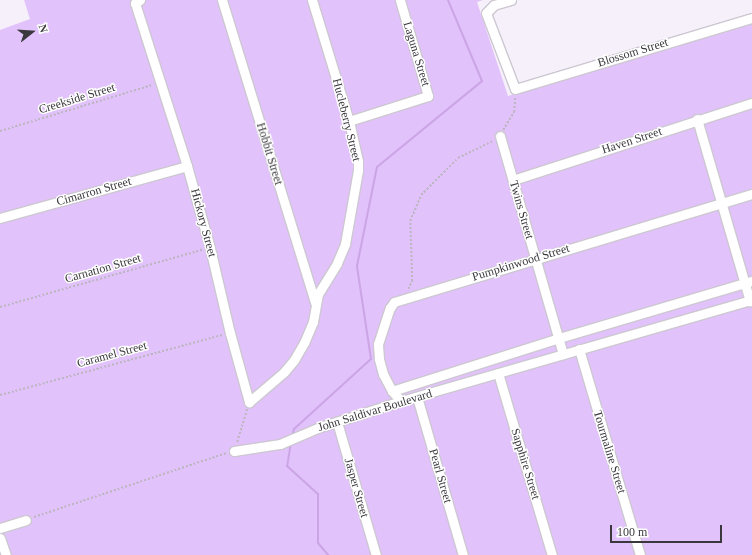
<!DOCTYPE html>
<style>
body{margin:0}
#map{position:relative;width:752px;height:555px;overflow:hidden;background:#f6f0fa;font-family:"Times New Roman",serif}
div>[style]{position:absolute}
.green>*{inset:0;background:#e2c2fa}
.stream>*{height:2px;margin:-1px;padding:0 1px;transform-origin:1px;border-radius:1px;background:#cba5e6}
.path>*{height:1.5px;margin-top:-0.75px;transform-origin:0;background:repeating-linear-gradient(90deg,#bbb6bf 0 2px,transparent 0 4px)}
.roads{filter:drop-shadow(1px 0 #ccc7d1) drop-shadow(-1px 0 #ccc7d1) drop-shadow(0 1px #ccc7d1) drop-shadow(0 -1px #ccc7d1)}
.street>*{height:9px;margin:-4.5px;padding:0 4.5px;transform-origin:4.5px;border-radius:4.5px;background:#fff}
span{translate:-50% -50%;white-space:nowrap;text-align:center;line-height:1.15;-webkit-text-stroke:3px #fff;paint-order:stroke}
.street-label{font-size:12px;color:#3a383c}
.north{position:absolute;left:12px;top:12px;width:40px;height:40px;-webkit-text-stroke:3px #fff;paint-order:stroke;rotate:73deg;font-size:11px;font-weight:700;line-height:16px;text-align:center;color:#3a383c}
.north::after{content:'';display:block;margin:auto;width:14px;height:18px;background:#3a383c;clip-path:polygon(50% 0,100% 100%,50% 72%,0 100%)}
.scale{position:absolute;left:610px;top:525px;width:112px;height:18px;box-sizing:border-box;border:2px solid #3a383c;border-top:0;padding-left:5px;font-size:12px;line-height:14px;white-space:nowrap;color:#3a383c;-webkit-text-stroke:3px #fff;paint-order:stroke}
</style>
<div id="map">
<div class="green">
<div style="clip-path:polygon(24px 0,483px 0,477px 2px,508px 96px,752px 22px,752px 555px,0 555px,0 30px,30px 19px)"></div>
</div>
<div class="stream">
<div style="left:292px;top:436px;width:7px;rotate:-74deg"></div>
<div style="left:294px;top:429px;width:104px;rotate:-42.3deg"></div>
<div style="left:371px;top:359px;width:94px;rotate:-98.6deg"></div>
<div style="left:357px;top:266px;width:101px;rotate:-78.6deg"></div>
<div style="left:377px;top:167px;width:136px;rotate:-39.3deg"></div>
<div style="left:482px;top:81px;width:88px;rotate:-112.8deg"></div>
<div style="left:291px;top:442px;width:24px;rotate:99deg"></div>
<div style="left:287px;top:466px;width:42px;rotate:42.1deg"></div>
<div style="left:318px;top:494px;width:49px;rotate:90deg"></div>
<div style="left:318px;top:543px;width:16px;rotate:50deg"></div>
</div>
<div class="path">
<div style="left:503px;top:130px;width:21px;rotate:-59deg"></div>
<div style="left:514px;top:112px;width:15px;rotate:-86deg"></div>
<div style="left:0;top:131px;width:159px;rotate:-16.8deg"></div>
<div style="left:408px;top:289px;width:9px;rotate:-63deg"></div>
<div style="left:412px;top:281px;width:60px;rotate:-91.9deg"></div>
<div style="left:410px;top:221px;width:28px;rotate:-67deg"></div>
<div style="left:421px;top:195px;width:52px;rotate:-45deg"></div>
<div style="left:458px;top:158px;width:39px;rotate:-26deg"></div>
<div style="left:0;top:307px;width:210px;rotate:-15.8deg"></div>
<div style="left:0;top:395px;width:230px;rotate:-15.1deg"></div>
<div style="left:237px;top:442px;width:34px;rotate:-73deg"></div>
<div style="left:34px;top:517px;width:202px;rotate:-18.4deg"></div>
</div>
<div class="roads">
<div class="street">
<div style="left:140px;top:0;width:6px;rotate:149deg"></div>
<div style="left:135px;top:3px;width:171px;rotate:72.3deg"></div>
<div style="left:187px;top:166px;width:85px;rotate:74.3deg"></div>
<div style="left:210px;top:248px;width:87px;rotate:76.8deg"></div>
<div style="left:230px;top:333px;width:72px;rotate:74.6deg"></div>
<div style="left:249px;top:402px;width:46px;rotate:-40.6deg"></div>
<div style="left:284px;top:372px;width:16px;rotate:-50deg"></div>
<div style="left:294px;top:360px;width:20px;rotate:-60deg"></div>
<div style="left:304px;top:343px;width:23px;rotate:-67deg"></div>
<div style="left:313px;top:322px;width:28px;rotate:-80deg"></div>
<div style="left:318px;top:294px;width:36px;rotate:-58deg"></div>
<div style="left:337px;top:263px;width:21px;rotate:-67deg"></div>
<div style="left:345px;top:244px;width:75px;rotate:-80deg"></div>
<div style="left:358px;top:170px;width:9px;rotate:-90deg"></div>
<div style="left:358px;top:161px;width:41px;rotate:-102.7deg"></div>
<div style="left:349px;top:121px;width:127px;rotate:-107deg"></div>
<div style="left:222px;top:0;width:317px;rotate:72.9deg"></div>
<div style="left:511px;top:0;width:18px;rotate:164deg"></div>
<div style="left:494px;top:5px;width:11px;rotate:135deg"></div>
<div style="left:486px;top:13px;width:81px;rotate:69.1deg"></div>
<div style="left:515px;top:89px;width:247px;rotate:-16.7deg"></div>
<div style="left:697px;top:119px;width:190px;rotate:73.8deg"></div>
<div style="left:349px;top:121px;width:83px;rotate:-17.6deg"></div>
<div style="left:428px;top:96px;width:100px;rotate:-106.3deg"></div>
<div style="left:500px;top:136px;width:227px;rotate:73.9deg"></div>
<div style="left:513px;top:180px;width:251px;rotate:-17.9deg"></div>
<div style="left:0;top:218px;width:194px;rotate:-15.5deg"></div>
<div style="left:579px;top:349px;width:215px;rotate:73.5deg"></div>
<div style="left:498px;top:373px;width:190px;rotate:73.5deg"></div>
<div style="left:392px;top:391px;width:175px;rotate:-17.6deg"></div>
<div style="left:559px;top:338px;width:201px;rotate:-16.5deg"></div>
<div style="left:417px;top:397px;width:165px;rotate:73.8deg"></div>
<div style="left:401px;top:401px;width:13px;rotate:-132deg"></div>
<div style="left:392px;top:391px;width:19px;rotate:-118deg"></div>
<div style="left:383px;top:374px;width:16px;rotate:-105deg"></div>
<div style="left:379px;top:359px;width:15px;rotate:-94deg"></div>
<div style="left:378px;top:344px;width:38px;rotate:-72deg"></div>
<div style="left:390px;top:308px;width:7px;rotate:-56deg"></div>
<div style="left:394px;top:302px;width:374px;rotate:-16.8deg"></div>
<div style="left:337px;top:422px;width:139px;rotate:73.7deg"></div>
<div style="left:234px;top:451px;width:47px;rotate:-8.7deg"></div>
<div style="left:280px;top:444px;width:43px;rotate:-23deg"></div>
<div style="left:320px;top:427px;width:85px;rotate:-17.8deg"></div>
<div style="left:401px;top:401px;width:365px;rotate:-16.1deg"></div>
<div style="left:0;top:528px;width:27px;rotate:-17deg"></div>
<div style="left:0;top:538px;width:18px;rotate:71deg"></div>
</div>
</div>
<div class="street-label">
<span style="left:633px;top:53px;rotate:-17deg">Blossom Street</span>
<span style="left:416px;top:54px;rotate:73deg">Laguna Street</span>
<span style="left:77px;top:99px;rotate:-17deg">Creekside Street</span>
<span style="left:346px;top:120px;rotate:76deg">Hucleberry Street</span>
<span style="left:632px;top:141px;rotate:-18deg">Haven Street</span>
<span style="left:269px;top:154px;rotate:73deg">Hobbit Street</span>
<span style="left:94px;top:192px;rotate:-16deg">Cimarron Street</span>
<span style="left:521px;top:210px;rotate:74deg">Twins Street</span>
<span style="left:203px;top:223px;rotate:75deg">Hickory Street</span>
<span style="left:521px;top:263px;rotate:-17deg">Pumpkinwood Street</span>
<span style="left:103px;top:269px;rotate:-16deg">Carnation Street</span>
<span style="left:112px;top:355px;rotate:-15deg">Caramel Street</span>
<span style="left:375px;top:411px;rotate:-17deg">John Saldivar Boulevard</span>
<span style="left:609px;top:452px;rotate:73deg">Tourmaline Street</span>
<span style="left:525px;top:464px;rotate:73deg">Sapphire Street</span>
<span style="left:440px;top:476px;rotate:74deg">Pearl Street</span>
<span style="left:356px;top:488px;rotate:74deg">Jasper Street</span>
</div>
<div class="north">N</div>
<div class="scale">100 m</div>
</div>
